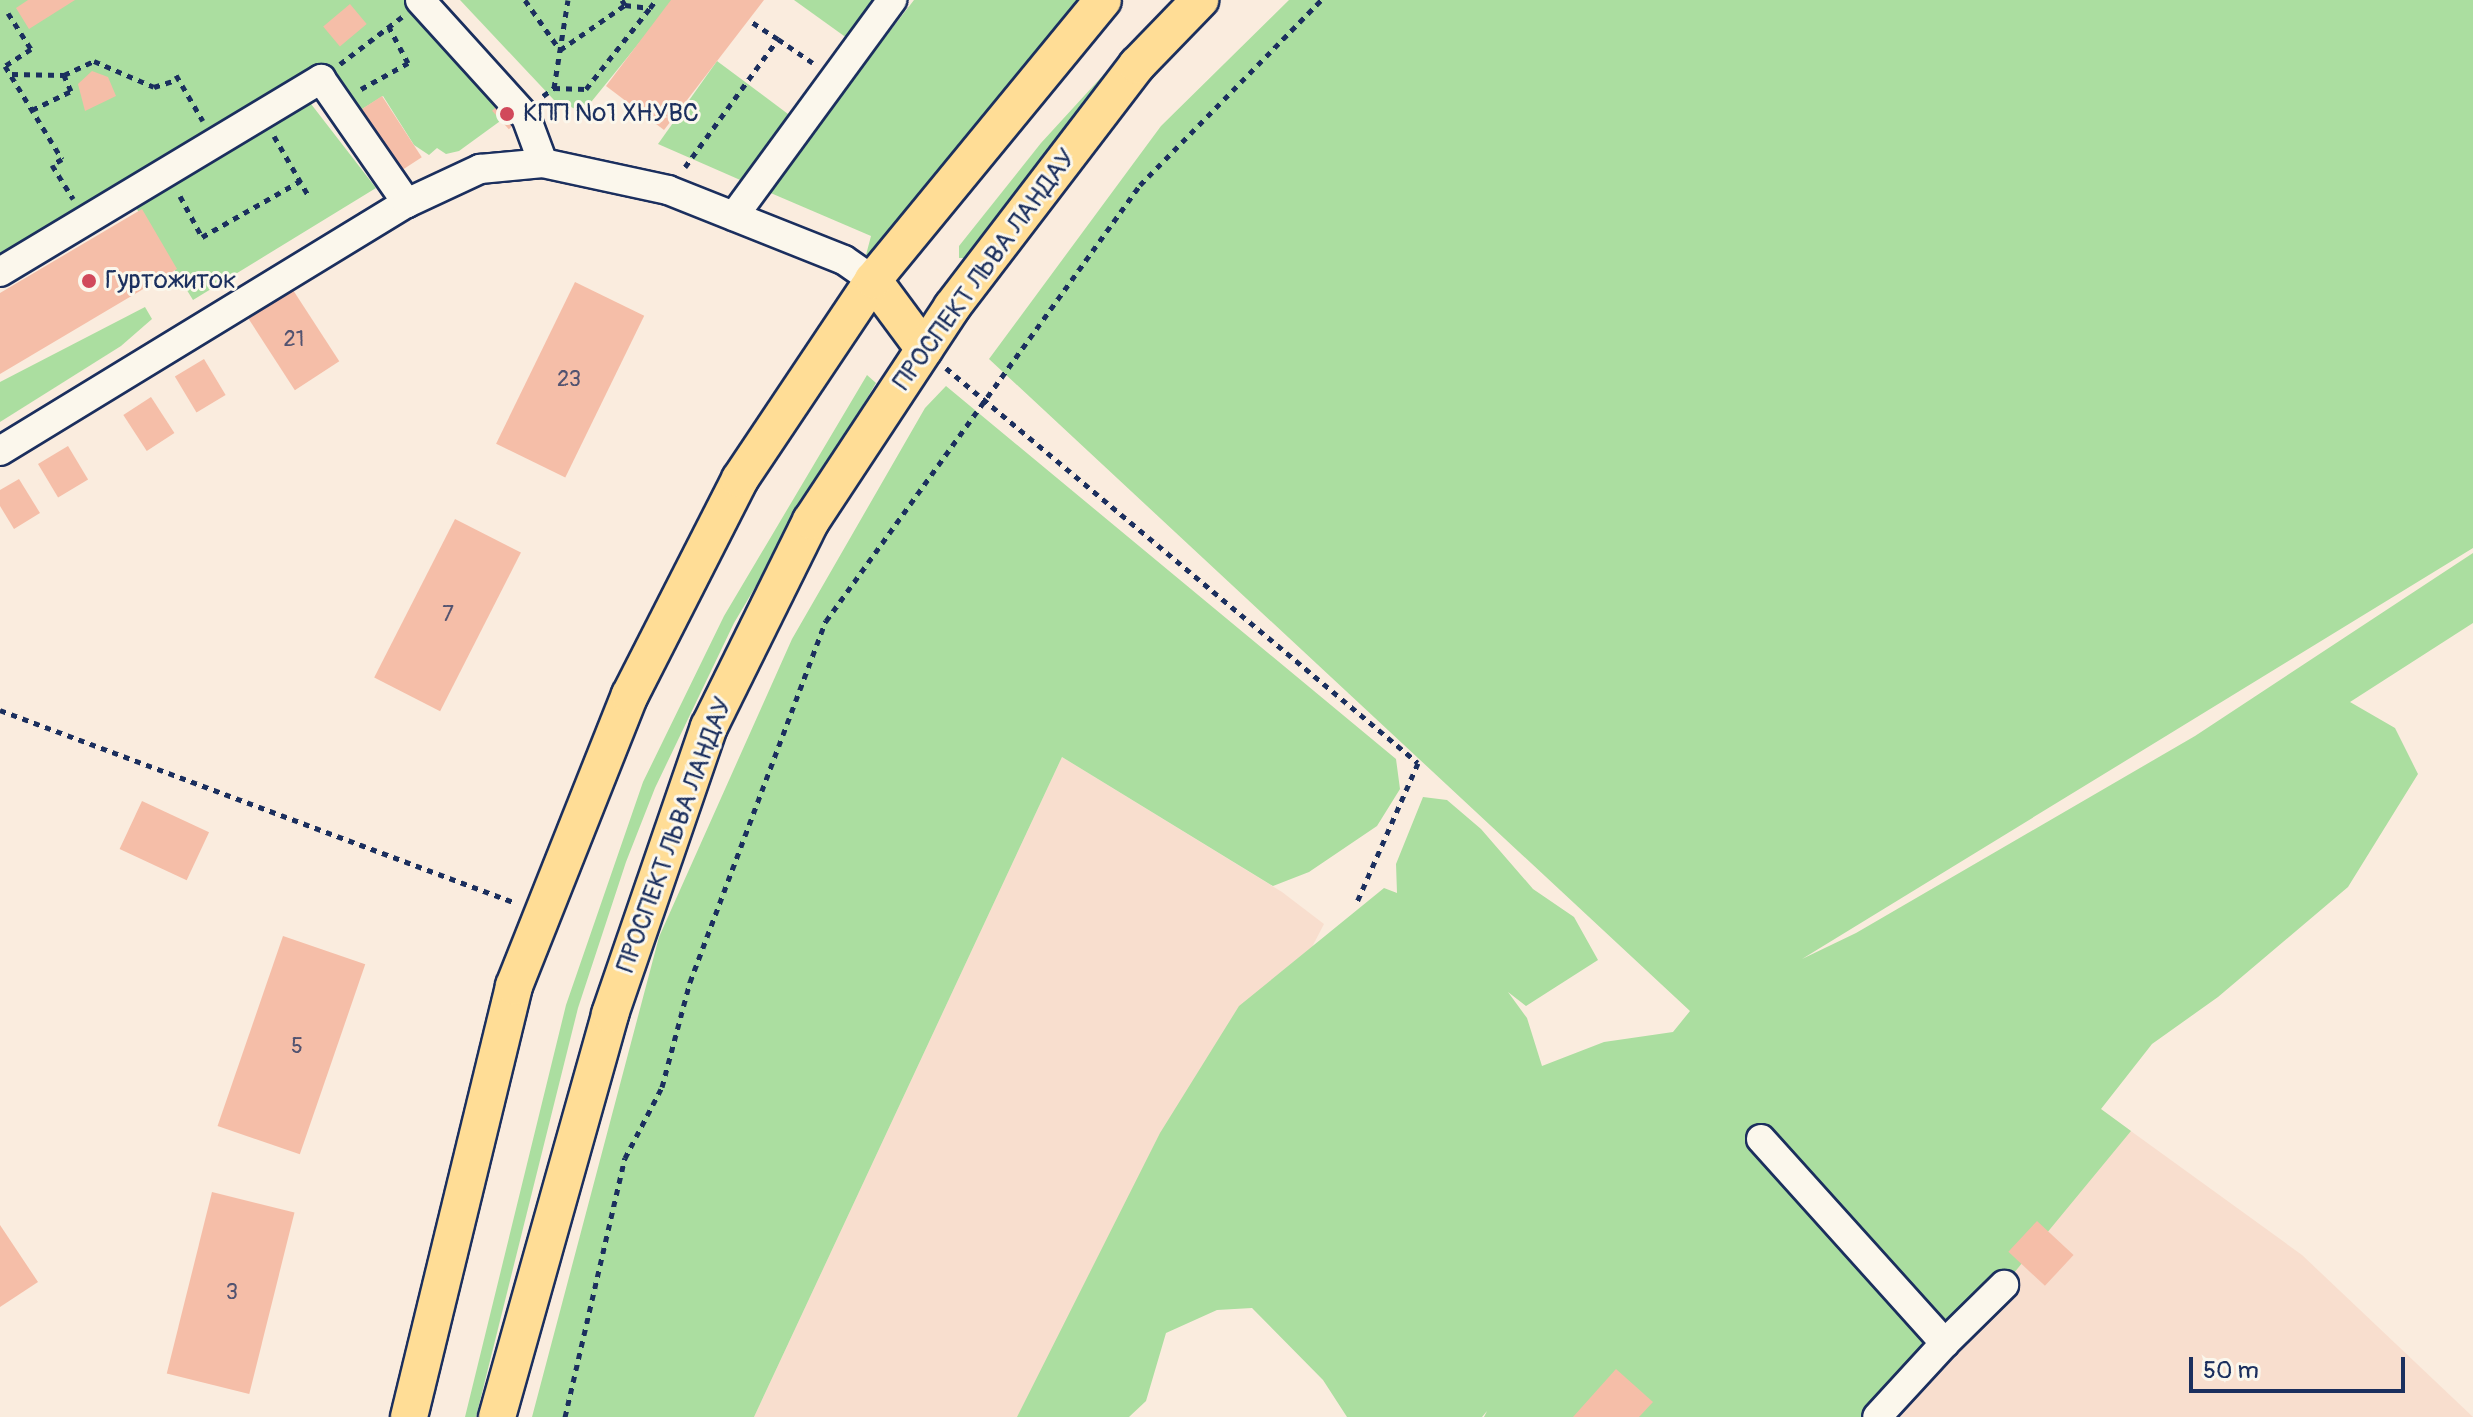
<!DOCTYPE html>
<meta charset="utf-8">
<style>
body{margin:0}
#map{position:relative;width:2473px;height:1417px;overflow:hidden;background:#faecde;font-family:Pangolin,sans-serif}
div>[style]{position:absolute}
.built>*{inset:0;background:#f8dece}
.green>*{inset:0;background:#abdea0}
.building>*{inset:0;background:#f5bea8;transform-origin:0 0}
.path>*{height:5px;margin-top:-2.5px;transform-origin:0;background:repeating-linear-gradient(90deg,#1b2f5e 0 6px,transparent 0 12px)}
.roads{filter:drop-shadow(2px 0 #1b2f5e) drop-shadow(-2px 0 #1b2f5e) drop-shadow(0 2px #1b2f5e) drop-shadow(0 -2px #1b2f5e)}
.minor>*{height:28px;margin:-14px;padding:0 14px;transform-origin:14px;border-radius:14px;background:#fbf7ec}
.major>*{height:36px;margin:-18px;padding:0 18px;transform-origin:18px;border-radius:18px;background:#ffdd96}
.dots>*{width:22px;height:22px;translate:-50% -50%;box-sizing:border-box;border:4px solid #fbf7ec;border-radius:50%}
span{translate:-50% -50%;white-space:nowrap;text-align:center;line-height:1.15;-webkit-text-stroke:6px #fbf7ec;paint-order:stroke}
.number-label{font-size:22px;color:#525370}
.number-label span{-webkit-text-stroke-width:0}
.poi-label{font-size:26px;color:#1b2f5e}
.left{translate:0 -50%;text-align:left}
.street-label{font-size:26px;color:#1b2f5e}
.scale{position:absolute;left:2189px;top:1357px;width:216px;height:36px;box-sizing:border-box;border:4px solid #1b2f5e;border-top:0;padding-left:10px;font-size:24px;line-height:28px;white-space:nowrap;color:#1b2f5e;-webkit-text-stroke:6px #fbf7ec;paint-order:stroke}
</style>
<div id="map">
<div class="built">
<div style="clip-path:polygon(1062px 757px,1282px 892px,1324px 924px,1068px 1417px,754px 1417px)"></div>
<div style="clip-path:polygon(1889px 956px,2302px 1255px,2473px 1417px,1484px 1417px)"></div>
</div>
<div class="green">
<div style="clip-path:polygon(0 0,414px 0,495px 91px,503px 119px,459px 151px,446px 154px,437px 148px,429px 155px,414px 145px,383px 96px,359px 111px,327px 63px,289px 86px,301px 91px,376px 188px,193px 300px,122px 185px,0 257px)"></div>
<div style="clip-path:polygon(460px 0,674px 0,583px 112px,554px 100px)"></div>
<div style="clip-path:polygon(794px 0,892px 0,858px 46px)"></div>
<div style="clip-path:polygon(914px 0,1106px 0,881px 252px,866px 255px,871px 236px,766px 191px)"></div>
<div style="clip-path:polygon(1172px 0,1188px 0,1051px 151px,965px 258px,959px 258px,959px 246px,1041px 143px)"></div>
<div style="clip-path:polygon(1289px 0,2473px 0,2473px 548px,1802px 959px,1856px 933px,2195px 736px,2473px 553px,2473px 623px,2350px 702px,2395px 728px,2418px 774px,2348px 887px,2218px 997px,2152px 1044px,2101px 1109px,2131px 1131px,2004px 1285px,1886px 1417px,1484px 1417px,1487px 1411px,1482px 1417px,1347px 1417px,1323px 1380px,1252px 1308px,1217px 1310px,1166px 1333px,1146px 1401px,1129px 1417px,1017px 1417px,1160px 1133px,1239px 1006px,1384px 888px,1397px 893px,1396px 864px,1423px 797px,1447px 800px,1481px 829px,1533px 889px,1574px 917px,1598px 960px,1526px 1006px,1508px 992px,1527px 1018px,1542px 1066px,1604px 1042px,1673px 1032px,1690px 1011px,989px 359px,1161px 126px)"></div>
<div style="clip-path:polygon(717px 61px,800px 123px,754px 186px,658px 144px)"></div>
<div style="clip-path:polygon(145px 307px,152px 319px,121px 346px,0 422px,0 382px)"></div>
<div style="clip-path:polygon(867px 375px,876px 383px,734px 623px,655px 788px,626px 862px,578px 1008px,476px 1417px,465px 1417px,566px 1005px,643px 782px,724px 616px)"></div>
<div style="clip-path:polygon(946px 386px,1396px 759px,1400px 789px,1377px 826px,1309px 872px,1273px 886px,1062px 757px,754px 1417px,532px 1417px,659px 937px,792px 639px,925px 408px)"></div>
</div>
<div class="building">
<div style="clip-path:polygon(28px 0,75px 0,29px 29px,16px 8px)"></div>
<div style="clip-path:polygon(671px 0,764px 0,664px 130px,606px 86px)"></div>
<div style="left:350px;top:4px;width:26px;height:35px;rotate:50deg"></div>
<div style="clip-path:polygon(92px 71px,108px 77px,116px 96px,85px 111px,78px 84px)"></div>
<div style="left:382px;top:96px;width:73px;height:27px;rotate:57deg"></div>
<div style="left:504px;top:100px;width:25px;height:16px;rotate:48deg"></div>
<div style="clip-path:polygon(142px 209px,177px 269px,0 374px,0 293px)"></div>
<div style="left:575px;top:282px;width:77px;height:180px;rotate:26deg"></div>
<div style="left:293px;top:290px;width:85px;height:53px;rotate:57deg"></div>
<div style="left:204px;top:359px;width:42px;height:34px;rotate:59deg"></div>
<div style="left:151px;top:397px;width:43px;height:33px;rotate:57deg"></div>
<div style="left:68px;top:446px;width:39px;height:35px;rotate:59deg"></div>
<div style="clip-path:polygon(19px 479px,40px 513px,14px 529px,0 506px,0 490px)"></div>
<div style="left:455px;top:519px;width:74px;height:178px;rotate:27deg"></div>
<div style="left:142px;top:801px;width:74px;height:53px;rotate:25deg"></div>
<div style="left:283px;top:936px;width:87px;height:201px;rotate:19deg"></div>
<div style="left:212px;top:1192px;width:85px;height:187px;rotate:14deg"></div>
<div style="left:2037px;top:1221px;width:50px;height:42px;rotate:43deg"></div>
<div style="clip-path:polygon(0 1225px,38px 1282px,0 1307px)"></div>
<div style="clip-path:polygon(1616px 1369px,1653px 1402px,1639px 1417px,1573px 1417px)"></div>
</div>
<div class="path">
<div style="left:525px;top:0;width:61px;rotate:55deg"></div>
<div style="left:560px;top:50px;width:79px;rotate:-34.7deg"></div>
<div style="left:625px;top:5px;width:6px;rotate:-121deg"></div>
<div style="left:625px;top:5px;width:25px;rotate:7deg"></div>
<div style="left:650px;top:8px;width:10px;rotate:-53deg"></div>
<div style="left:8px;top:13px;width:43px;rotate:57.4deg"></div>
<div style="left:31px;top:49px;width:31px;rotate:147deg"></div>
<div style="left:5px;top:66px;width:109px;rotate:58.5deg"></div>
<div style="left:62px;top:159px;width:12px;rotate:149deg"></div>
<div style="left:52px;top:165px;width:40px;rotate:58deg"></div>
<div style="left:778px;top:39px;width:42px;rotate:34.4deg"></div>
<div style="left:340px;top:64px;width:78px;rotate:-37.2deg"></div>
<div style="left:12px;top:74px;width:52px;rotate:1.1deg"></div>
<div style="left:64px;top:75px;width:33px;rotate:-25deg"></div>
<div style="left:94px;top:61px;width:65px;rotate:23.4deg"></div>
<div style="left:154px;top:87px;width:25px;rotate:-18deg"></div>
<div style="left:176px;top:75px;width:53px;rotate:59.6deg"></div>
<div style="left:554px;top:88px;width:32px;rotate:2deg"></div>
<div style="left:586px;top:89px;width:103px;rotate:-51.7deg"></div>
<div style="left:361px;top:89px;width:54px;rotate:-29deg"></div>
<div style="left:408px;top:63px;width:41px;rotate:-117.8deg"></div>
<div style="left:543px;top:96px;width:14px;rotate:-36deg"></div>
<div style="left:554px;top:88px;width:89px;rotate:-81deg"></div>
<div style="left:32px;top:110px;width:43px;rotate:-26deg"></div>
<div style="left:71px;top:91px;width:17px;rotate:-114deg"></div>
<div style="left:274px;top:136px;width:68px;rotate:60deg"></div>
<div style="left:685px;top:167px;width:158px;rotate:-54deg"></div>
<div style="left:778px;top:39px;width:35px;rotate:-147deg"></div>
<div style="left:180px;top:196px;width:47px;rotate:61.8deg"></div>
<div style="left:202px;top:237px;width:113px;rotate:-29.7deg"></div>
<div style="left:946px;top:368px;width:615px;rotate:39.92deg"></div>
<div style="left:1418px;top:763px;width:154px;rotate:113.7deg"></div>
<div style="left:0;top:710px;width:551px;rotate:20.51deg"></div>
<div style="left:565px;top:1417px;width:266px;rotate:-77deg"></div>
<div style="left:625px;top:1158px;width:80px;rotate:-62.5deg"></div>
<div style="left:662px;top:1087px;width:109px;rotate:-75.1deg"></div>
<div style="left:690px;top:982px;width:386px;rotate:-69.4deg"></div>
<div style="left:826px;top:621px;width:537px;rotate:-54.24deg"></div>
<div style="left:1140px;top:185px;width:259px;rotate:-45.6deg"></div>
</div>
<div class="roads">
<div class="minor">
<div style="left:420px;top:0;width:158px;rotate:47.8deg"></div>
<div style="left:526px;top:117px;width:49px;rotate:69.7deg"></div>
<div style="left:734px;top:216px;width:268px;rotate:-53.8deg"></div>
<div style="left:0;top:272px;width:375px;rotate:-31deg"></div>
<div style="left:321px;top:79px;width:151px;rotate:55.3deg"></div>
<div style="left:0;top:451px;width:477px;rotate:-31.4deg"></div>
<div style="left:407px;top:203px;width:81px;rotate:-25deg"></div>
<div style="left:480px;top:169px;width:63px;rotate:-5.4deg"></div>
<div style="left:543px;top:163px;width:128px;rotate:12.2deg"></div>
<div style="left:668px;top:190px;width:189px;rotate:21.7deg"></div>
<div style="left:844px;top:260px;width:35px;rotate:35deg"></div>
<div style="left:1761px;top:1139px;width:275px;rotate:48deg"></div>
<div style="left:1945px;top:1343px;width:100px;rotate:132.6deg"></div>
<div style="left:1945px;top:1343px;width:83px;rotate:-44.5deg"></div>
</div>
<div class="major">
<div style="left:873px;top:280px;width:86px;rotate:53.5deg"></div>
<div style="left:409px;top:1417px;width:444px;rotate:-76.3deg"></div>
<div style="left:514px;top:986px;width:313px;rotate:-68.3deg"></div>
<div style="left:630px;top:695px;width:242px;rotate:-63deg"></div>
<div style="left:740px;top:479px;width:239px;rotate:-56.2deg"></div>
<div style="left:873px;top:280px;width:362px;rotate:-50.6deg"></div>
<div style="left:497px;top:1417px;width:419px;rotate:-74.3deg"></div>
<div style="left:610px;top:1014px;width:304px;rotate:-71deg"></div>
<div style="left:709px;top:727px;width:230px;rotate:-63.7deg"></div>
<div style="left:811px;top:521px;width:256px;rotate:-56.6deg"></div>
<div style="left:952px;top:307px;width:305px;rotate:-52.6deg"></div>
<div style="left:1137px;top:65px;width:91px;rotate:-45.9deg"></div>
</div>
</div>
<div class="dots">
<div style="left:507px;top:114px;background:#d1495b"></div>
<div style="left:89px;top:281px;background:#d1495b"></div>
</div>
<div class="number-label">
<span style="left:294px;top:340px">21</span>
<span style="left:569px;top:380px">23</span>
<span style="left:448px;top:615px">7</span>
<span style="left:297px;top:1047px">5</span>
<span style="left:232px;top:1293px">3</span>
</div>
<div class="poi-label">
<span class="left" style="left:523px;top:114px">КПП №1 ХНУВС</span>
<span class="left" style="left:105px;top:281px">Гуртожиток</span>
</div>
<div class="street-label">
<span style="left:985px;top:270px;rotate:-54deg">ПРОСПЕКТ ЛЬВА ЛАНДАУ</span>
<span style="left:675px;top:835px;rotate:-70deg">ПРОСПЕКТ ЛЬВА ЛАНДАУ</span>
</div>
<div class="scale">50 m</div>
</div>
